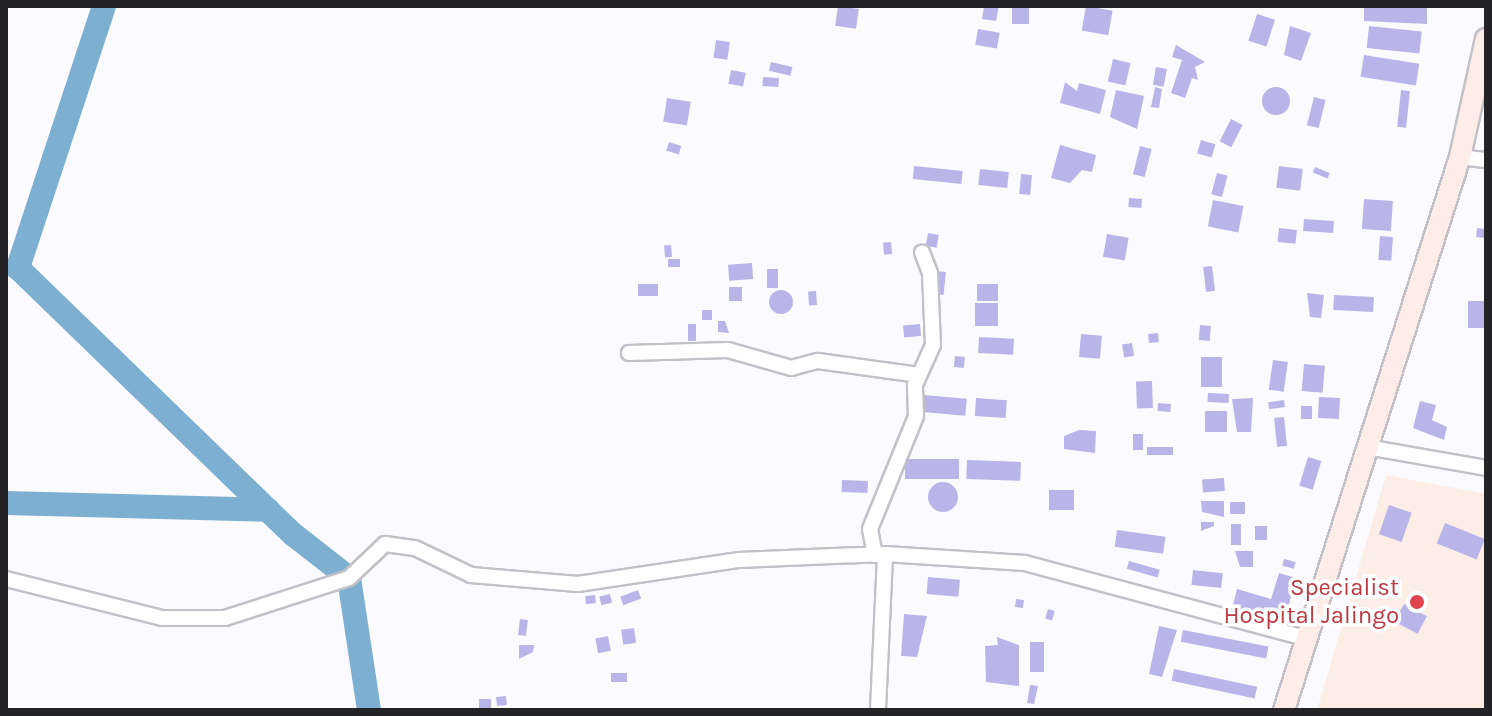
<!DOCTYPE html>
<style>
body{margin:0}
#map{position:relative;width:1492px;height:716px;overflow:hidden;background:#fbfbff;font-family:Karla,sans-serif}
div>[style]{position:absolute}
.medical>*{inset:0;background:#fceee7}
.river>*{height:24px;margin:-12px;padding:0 12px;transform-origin:12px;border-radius:12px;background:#7dafd0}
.building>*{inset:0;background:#bab5e8;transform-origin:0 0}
.round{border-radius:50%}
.roads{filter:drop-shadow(2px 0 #c1c1c7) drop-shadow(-2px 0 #c1c1c7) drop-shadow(0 2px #c1c1c7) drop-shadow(0 -2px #c1c1c7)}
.minor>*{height:14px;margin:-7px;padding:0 7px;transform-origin:7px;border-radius:7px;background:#fff}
.secondary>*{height:20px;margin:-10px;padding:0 10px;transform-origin:10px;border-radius:10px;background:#feece9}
.dots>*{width:22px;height:22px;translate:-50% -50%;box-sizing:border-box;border:4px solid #fff;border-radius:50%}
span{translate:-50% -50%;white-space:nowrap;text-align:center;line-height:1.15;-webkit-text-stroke:7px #fff;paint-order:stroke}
.health-label{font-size:24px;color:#be3a42}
.right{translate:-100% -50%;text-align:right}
.frame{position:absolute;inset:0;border:8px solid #242427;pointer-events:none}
</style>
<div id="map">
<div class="medical">
<div style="clip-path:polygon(1386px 475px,1486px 494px,1486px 710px,1317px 710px)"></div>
</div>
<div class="river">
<div style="left:104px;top:6px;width:276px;rotate:108.2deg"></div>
<div style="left:18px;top:268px;width:384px;rotate:44.1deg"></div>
<div style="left:294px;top:535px;width:70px;rotate:38deg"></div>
<div style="left:349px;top:578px;width:134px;rotate:81.4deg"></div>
<div style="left:6px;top:503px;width:262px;rotate:1.5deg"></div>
</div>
<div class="building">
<div style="left:838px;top:6px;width:21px;height:20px;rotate:8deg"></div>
<div style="clip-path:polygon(984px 6px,999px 6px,996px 21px,982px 19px)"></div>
<div style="left:1012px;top:6px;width:17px;height:18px"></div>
<div style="left:1086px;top:6px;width:27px;height:25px;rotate:10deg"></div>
<div style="clip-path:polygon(1364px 6px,1427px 6px,1427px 24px,1364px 21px)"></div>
<div style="left:1257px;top:14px;width:19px;height:28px;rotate:18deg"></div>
<div style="clip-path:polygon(1290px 26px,1311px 33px,1301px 61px,1284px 55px)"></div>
<div style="left:1369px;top:26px;width:53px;height:22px;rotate:6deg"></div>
<div style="left:978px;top:29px;width:22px;height:16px;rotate:10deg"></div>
<div style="left:716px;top:40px;width:14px;height:18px;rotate:8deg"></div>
<div style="clip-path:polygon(1176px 45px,1205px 62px,1195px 67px,1198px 80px,1192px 78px,1185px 98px,1171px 93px,1182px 60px,1172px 57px)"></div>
<div style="left:1364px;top:55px;width:56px;height:22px;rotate:9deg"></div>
<div style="left:1113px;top:59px;width:18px;height:23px;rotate:13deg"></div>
<div style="left:771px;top:62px;width:22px;height:9px;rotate:13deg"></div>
<div style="left:1156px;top:67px;width:11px;height:18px;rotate:10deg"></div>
<div style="left:731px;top:70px;width:15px;height:14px;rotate:11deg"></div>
<div style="left:763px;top:77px;width:16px;height:9px;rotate:4deg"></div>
<div style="clip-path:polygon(1065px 82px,1077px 91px,1079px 83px,1106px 90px,1100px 114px,1060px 103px)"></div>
<div style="clip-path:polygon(1155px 87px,1162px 89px,1159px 108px,1151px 107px)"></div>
<div class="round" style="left:1262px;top:87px;width:28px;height:28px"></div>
<div style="clip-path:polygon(1116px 90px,1144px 96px,1137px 129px,1110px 117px)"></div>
<div style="left:1401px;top:90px;width:9px;height:37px;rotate:6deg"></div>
<div style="left:1314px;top:97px;width:12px;height:29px;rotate:14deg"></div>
<div style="left:667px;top:98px;width:24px;height:24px;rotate:9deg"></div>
<div style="left:1231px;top:119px;width:13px;height:25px;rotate:27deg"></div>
<div style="left:1201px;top:140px;width:15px;height:14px;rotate:16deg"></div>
<div style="left:669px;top:142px;width:13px;height:9px;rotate:18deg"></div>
<div style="clip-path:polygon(1060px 145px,1096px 155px,1092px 172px,1082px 170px,1070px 183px,1051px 178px)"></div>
<div style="left:1140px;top:146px;width:12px;height:29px;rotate:14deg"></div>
<div style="left:914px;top:166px;width:49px;height:13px;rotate:6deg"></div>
<div style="left:1279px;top:166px;width:24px;height:22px;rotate:7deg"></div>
<div style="left:1315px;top:167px;width:16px;height:6px;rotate:22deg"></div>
<div style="left:980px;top:169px;width:29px;height:16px;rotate:6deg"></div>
<div style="left:1217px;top:173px;width:11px;height:22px;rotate:15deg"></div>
<div style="left:1021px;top:174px;width:11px;height:20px;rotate:5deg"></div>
<div style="left:1129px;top:198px;width:13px;height:9px;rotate:4deg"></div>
<div style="left:1364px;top:199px;width:29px;height:30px;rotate:4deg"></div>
<div style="left:1213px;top:200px;width:31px;height:27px;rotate:11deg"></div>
<div style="left:1304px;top:219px;width:30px;height:12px;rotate:4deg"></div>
<div style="left:1279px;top:228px;width:18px;height:14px;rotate:6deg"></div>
<div style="left:1477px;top:228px;width:9px;height:9px;rotate:6deg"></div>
<div style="left:928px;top:233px;width:11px;height:13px;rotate:10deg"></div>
<div style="left:1107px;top:234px;width:22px;height:23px;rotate:10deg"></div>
<div style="left:1380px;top:236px;width:13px;height:24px;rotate:4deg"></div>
<div style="left:891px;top:242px;width:12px;height:8px;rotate:85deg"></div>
<div style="left:671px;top:245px;width:12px;height:7px;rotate:85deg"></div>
<div style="left:668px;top:259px;width:12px;height:8px"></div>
<div style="left:752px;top:263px;width:16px;height:24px;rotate:86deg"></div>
<div style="left:1212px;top:266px;width:25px;height:9px;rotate:83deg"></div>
<div style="left:767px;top:269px;width:11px;height:19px"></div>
<div style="left:936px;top:271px;width:10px;height:23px;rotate:6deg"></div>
<div style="left:658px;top:284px;width:12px;height:20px;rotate:90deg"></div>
<div style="left:998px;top:284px;width:17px;height:21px;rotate:90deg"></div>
<div style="left:742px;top:287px;width:14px;height:13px;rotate:90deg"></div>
<div class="round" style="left:769px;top:290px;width:24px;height:24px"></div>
<div style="left:816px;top:291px;width:14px;height:8px;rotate:86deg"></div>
<div style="clip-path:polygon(1307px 293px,1324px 295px,1321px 318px,1310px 317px)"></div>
<div style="left:1334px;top:295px;width:40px;height:15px;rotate:3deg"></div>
<div style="left:1486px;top:301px;width:27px;height:18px;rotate:90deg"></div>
<div style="left:975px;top:303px;width:23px;height:23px"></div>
<div style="left:702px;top:310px;width:10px;height:10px"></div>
<div style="clip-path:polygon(718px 321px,725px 321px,729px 333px,718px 332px)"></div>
<div style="left:688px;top:324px;width:8px;height:17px"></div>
<div style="left:920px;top:324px;width:12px;height:17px;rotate:85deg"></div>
<div style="left:1200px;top:325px;width:11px;height:15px;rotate:5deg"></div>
<div style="left:1158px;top:333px;width:9px;height:10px;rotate:84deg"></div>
<div style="left:1081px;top:334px;width:21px;height:23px;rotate:5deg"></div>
<div style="left:979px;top:337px;width:35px;height:16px;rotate:3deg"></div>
<div style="left:1132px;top:343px;width:13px;height:10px;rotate:81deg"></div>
<div style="left:955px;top:356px;width:10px;height:11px;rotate:6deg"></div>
<div style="left:1222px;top:357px;width:30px;height:21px;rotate:90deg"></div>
<div style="left:1273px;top:360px;width:15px;height:30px;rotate:8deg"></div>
<div style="left:1304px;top:364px;width:21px;height:27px;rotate:5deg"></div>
<div style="left:1152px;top:381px;width:27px;height:16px;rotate:88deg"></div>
<div style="left:1208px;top:393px;width:21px;height:9px;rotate:3deg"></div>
<div style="left:924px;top:395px;width:43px;height:17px;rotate:5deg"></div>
<div style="left:1319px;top:397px;width:21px;height:21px;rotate:3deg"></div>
<div style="left:976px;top:398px;width:31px;height:18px;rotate:4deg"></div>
<div style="clip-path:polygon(1253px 398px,1251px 432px,1237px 432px,1232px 399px)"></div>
<div style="left:1284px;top:400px;width:7px;height:16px;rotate:82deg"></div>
<div style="clip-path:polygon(1420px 401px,1436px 405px,1432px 420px,1447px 427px,1444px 440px,1413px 428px)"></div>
<div style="left:1158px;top:403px;width:13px;height:8px;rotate:4deg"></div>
<div style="left:1301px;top:406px;width:11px;height:13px"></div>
<div style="left:1205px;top:411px;width:22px;height:21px"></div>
<div style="left:1284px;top:417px;width:29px;height:10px;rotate:84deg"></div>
<div style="clip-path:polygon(1079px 430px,1096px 431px,1095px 453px,1064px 449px,1064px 436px)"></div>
<div style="left:1133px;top:434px;width:10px;height:16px"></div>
<div style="left:1173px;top:447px;width:8px;height:26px;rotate:90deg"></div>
<div style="left:1308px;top:457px;width:14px;height:30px;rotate:17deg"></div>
<div style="left:905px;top:459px;width:54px;height:20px"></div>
<div style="left:967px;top:460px;width:54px;height:19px;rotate:2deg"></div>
<div style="left:1224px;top:478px;width:13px;height:22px;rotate:86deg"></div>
<div style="left:842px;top:480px;width:26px;height:12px;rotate:2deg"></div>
<div class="round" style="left:928px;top:482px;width:30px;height:30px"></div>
<div style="left:1049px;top:490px;width:25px;height:20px"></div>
<div style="clip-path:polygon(1201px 501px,1224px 501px,1224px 517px,1202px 512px)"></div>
<div style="left:1230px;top:502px;width:15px;height:12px"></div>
<div style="left:1389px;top:505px;width:24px;height:31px;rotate:19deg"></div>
<div style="clip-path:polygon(1201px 522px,1214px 522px,1214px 526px,1201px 531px)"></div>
<div style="left:1445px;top:523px;width:43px;height:22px;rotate:22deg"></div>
<div style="left:1231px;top:524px;width:10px;height:21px"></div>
<div style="left:1255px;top:526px;width:12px;height:14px"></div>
<div style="left:1117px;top:530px;width:49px;height:17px;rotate:8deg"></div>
<div style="clip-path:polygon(1235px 551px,1253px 551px,1253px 567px,1240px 567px)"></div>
<div style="left:1284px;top:559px;width:12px;height:7px;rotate:14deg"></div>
<div style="left:1129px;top:561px;width:32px;height:8px;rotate:16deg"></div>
<div style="left:1193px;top:570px;width:30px;height:15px;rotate:6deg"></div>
<div style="clip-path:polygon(1279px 573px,1296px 578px,1284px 623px,1232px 609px,1237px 589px,1271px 599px)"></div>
<div style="left:928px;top:577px;width:32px;height:17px;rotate:5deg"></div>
<div style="left:638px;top:590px;width:9px;height:19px;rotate:69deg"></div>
<div style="left:610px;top:594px;width:9px;height:11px;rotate:77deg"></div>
<div style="left:595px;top:595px;width:8px;height:10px;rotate:83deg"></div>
<div style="left:1016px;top:599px;width:8px;height:8px;rotate:7deg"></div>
<div style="left:1404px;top:604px;width:26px;height:20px;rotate:28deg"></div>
<div style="left:1048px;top:609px;width:7px;height:10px;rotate:16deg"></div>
<div style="clip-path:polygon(904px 614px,927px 616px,917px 657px,901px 656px)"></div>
<div style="left:520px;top:619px;width:8px;height:16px;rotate:7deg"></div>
<div style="clip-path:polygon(1159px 626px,1177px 630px,1162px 677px,1149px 674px)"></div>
<div style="left:634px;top:628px;width:15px;height:13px;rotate:82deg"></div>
<div style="left:1183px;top:630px;width:87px;height:12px;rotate:11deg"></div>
<div style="left:608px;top:636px;width:15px;height:13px;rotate:79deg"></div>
<div style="clip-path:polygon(997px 637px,1019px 645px,1019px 686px,986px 682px,985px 646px,998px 645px)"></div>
<div style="left:1030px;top:642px;width:14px;height:30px"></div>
<div style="clip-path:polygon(519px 645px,534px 645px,533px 652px,519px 659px)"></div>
<div style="left:1174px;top:669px;width:85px;height:12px;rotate:12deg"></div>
<div style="left:627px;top:673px;width:9px;height:16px;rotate:90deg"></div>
<div style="clip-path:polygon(1030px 685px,1038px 686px,1034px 704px,1027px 703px)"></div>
<div style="left:506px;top:696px;width:9px;height:10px;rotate:84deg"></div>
<div style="left:479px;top:699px;width:12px;height:11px"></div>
</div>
<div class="roads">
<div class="minor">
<div style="left:1460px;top:157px;width:26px;rotate:7deg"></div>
<div style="left:629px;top:353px;width:99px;rotate:-1.7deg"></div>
<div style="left:728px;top:350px;width:66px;rotate:15.9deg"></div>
<div style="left:791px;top:368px;width:28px;rotate:-15deg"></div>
<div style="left:818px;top:361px;width:102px;rotate:7.9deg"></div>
<div style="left:1367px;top:447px;width:121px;rotate:10deg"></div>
<div style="left:875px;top:555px;width:26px;rotate:-101deg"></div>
<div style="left:870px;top:529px;width:122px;rotate:-67.8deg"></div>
<div style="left:916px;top:416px;width:31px;rotate:-92deg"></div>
<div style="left:915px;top:385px;width:44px;rotate:-65.8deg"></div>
<div style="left:933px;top:345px;width:72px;rotate:-92.4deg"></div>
<div style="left:930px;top:273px;width:22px;rotate:-111deg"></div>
<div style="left:6px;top:579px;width:161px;rotate:14deg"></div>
<div style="left:162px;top:618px;width:63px"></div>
<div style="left:225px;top:618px;width:130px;rotate:-17.9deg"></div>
<div style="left:349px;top:578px;width:50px;rotate:-43.4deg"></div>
<div style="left:385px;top:544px;width:30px;rotate:8deg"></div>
<div style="left:415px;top:548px;width:62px;rotate:25.7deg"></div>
<div style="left:471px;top:575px;width:107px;rotate:4.8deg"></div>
<div style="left:578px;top:584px;width:163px;rotate:-8.5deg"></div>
<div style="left:739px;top:560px;width:146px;rotate:-2.4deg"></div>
<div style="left:885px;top:554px;width:140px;rotate:3.7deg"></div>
<div style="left:1025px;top:563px;width:290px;rotate:15deg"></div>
<div style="left:878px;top:710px;width:156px;rotate:-87.4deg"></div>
</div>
<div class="secondary">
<div style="left:1284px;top:710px;width:580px;rotate:-72.35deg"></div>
<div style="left:1460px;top:157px;width:121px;rotate:-77.6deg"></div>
</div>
</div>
<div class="dots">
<div style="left:1417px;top:602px;background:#e0444e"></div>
</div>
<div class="health-label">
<span class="right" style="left:1399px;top:602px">Specialist<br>Hospital Jalingo</span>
</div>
<div class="frame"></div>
</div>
